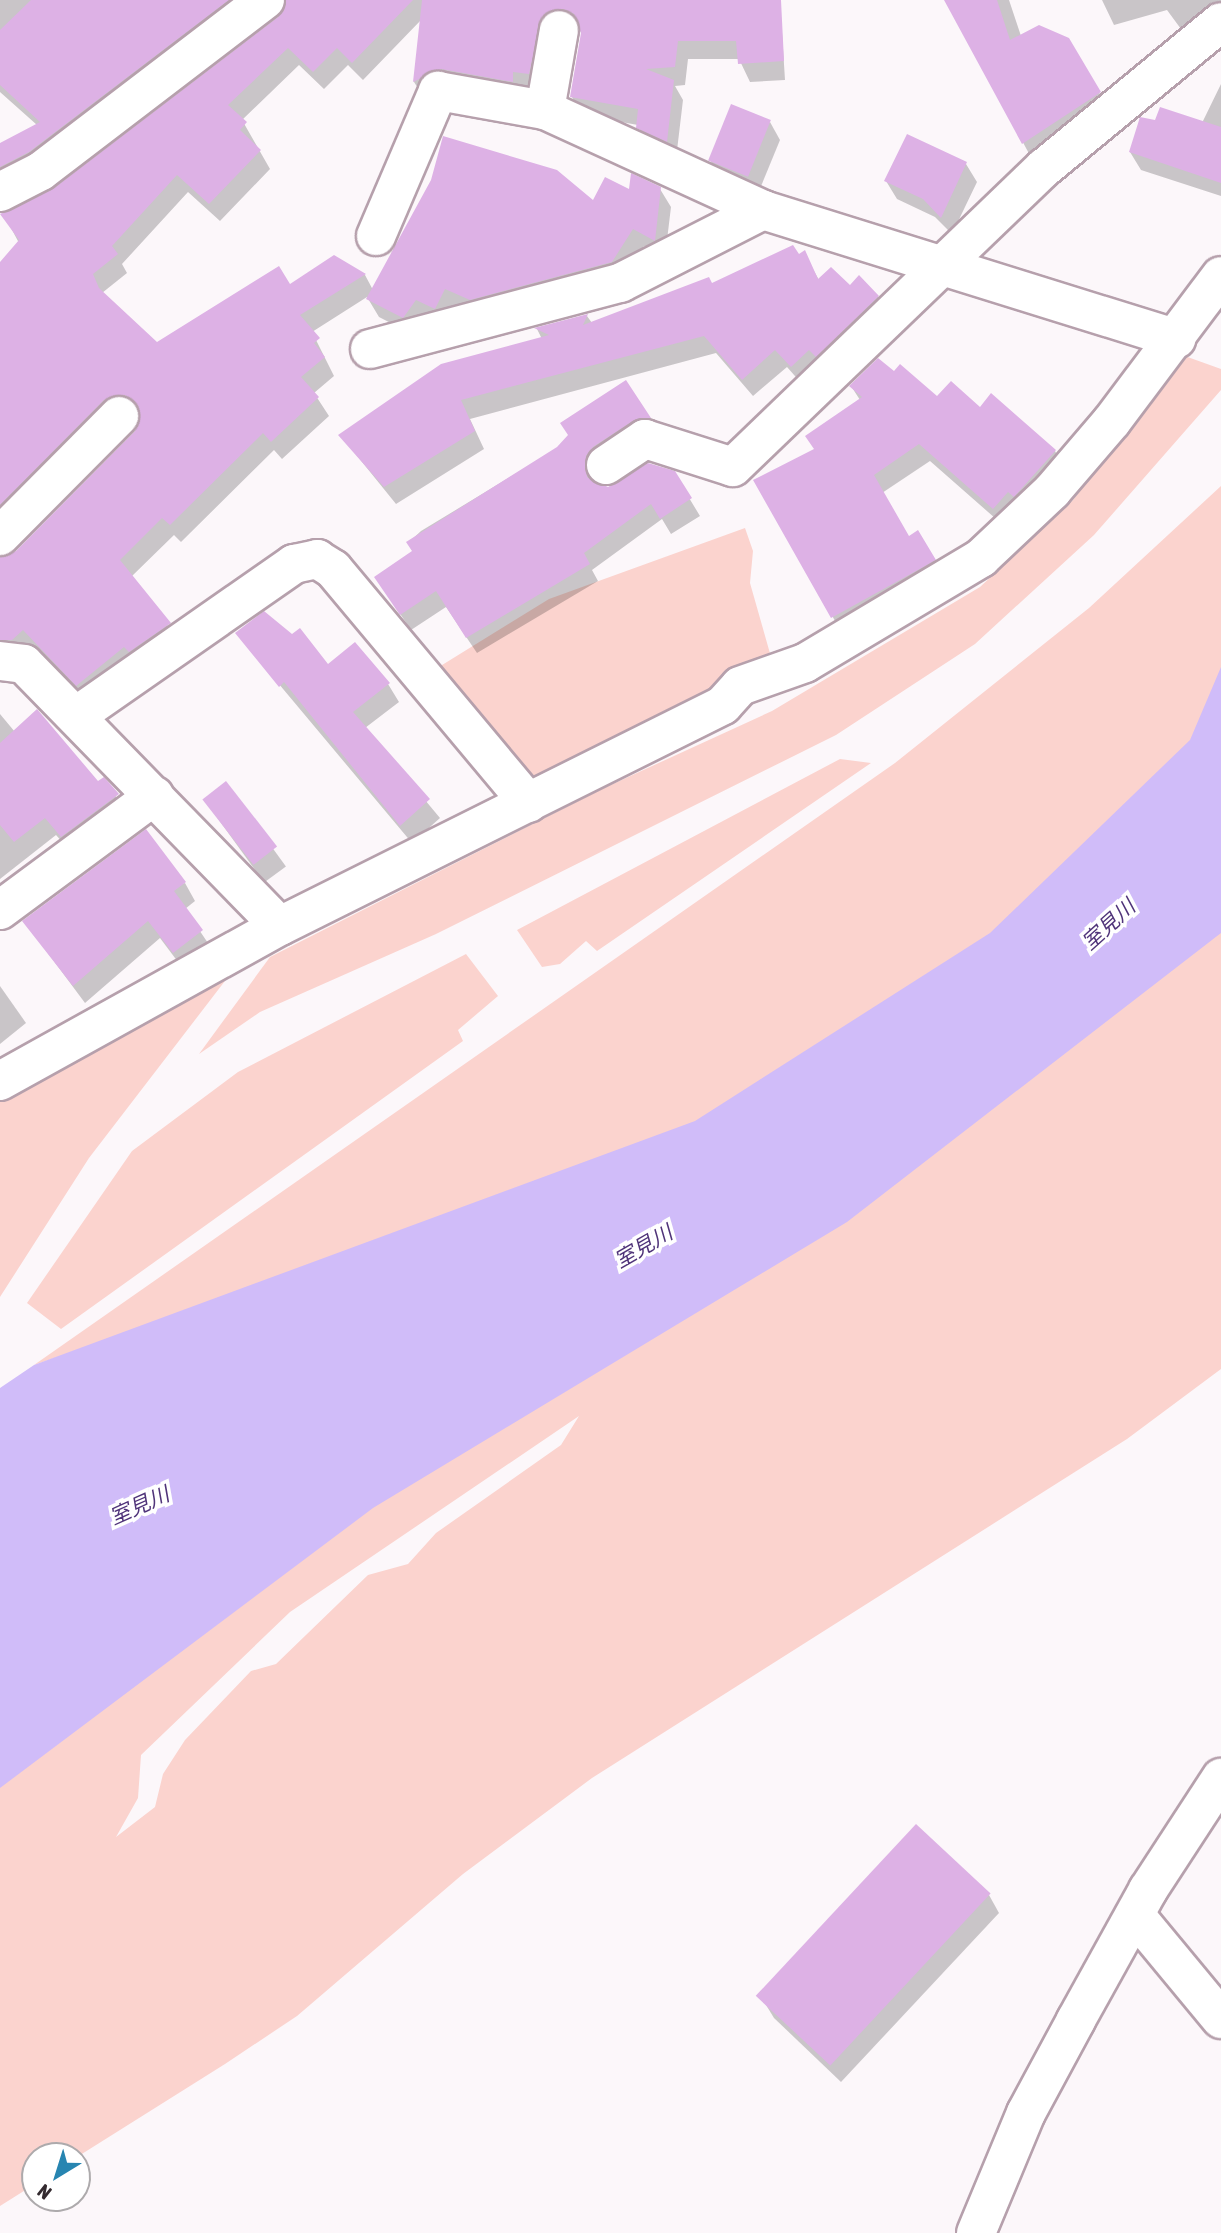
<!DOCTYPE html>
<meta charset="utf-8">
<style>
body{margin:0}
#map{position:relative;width:1221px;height:2233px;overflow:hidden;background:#fcf7fa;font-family:"Asap Condensed","Noto Sans JP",sans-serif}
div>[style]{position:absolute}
.green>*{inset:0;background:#fbd3ce}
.water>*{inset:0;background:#d0bcf9}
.shadow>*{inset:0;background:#0003;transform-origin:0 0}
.building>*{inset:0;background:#ddb1e5;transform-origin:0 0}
.roads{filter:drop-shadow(2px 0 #b6a0ac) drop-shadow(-2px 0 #b6a0ac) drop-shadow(0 2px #b6a0ac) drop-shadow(0 -2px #b6a0ac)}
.minor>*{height:38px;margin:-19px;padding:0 19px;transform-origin:19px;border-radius:19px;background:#fff}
.tertiary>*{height:38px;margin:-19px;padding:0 19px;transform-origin:19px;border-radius:19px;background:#fff}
span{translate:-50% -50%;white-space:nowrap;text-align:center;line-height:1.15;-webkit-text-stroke:7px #fff;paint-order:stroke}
.water-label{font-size:21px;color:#50347a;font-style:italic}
.north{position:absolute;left:21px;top:2142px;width:70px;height:70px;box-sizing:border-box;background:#fff;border:2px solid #adaaac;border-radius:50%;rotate:218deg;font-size:19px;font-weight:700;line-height:28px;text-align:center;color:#332a2f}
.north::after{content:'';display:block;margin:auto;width:24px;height:32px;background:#2785b1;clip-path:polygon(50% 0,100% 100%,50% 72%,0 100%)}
</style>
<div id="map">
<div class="green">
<div style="clip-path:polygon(1182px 355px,1221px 369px,1221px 390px,1094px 535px,975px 644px,836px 735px,436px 934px,260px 1012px,199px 1054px,270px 957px,602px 789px,772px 711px,980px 587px,1073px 500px)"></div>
<div style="clip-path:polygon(1221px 486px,1221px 710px,1011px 939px,704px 1138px,34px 1365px,895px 763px,1089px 608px)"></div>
<div style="clip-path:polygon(745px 528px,753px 551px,750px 583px,773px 664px,527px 788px,434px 670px,549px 599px)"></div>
<div style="clip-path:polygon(840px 759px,871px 763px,597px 951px,586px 941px,560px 964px,542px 967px,517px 930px)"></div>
<div style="clip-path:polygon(evenodd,1221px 908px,1221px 1369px,1127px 1439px,592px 1778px,463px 1874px,297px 2016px,225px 2064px,77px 2157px,35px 2156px,35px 2184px,0 2206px,0 1756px,1221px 908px,579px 1416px,561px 1445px,436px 1533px,408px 1564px,368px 1575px,276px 1664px,251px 1671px,185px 1740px,163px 1774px,155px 1807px,116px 1837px,138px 1798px,141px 1755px,290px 1612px,579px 1416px)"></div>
<div style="clip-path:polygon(466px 954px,498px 996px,458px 1030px,463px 1041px,61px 1329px,27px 1303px,132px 1151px,238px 1072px)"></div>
<div style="clip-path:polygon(228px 977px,89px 1158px,0 1297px,0 1091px,94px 1036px)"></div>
</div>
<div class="water">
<div style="clip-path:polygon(1221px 667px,1221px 933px,847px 1222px,373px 1508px,0 1788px,0 1388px,34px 1365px,695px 1121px,990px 933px,1190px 740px)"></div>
</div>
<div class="shadow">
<div style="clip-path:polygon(0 0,266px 0,0 193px,0 145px,37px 125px,0 92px)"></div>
<div style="clip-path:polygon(288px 0,780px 0,785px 80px,750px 82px,739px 59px,688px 59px,685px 85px,675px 86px,683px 100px,676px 159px,649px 146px,638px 125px,582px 115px,572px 97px,582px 33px,575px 26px,539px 91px,425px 99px,414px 82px,422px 19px,363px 80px,348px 65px,324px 89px,299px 65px,242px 120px,270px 169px,220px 221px,188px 192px,122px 264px,127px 273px,102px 293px,157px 344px,290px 286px,334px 257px,365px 275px,373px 290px,630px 192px,660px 189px,671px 207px,665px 257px,644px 246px,622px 280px,481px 318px,455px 306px,446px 326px,414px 335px,379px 317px,367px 297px,312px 332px,334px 376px,314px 393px,329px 416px,282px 459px,274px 450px,181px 542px,174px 535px,131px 577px,180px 642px,87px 703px,34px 648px,0 664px,0 558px,17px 553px,136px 432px,140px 416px,125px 412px,0 534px,0 264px,19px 243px,11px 228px,280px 18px)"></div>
<div style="clip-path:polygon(946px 0,1009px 0,1022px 39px,1068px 40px,1110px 111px,1033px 161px)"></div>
<div style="clip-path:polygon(1102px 0,1221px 0,1221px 22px,1192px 44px,1167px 10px,1114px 25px)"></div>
<div style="clip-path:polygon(1221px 84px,1221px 196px,1141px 170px,1130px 152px,1202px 123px)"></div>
<div style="clip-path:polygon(770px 122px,780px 140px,757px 196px,720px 179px,710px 160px)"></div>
<div style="clip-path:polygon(908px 137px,966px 164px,977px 182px,952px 234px,935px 217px,897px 199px,886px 181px)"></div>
<div style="clip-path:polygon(804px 253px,819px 280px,878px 297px,888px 315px,802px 384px,787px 367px,753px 396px,716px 353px,470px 419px,484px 449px,396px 504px,341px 436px,542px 339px,537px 329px,587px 316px,592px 323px)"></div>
<div style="clip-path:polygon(894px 374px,937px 399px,980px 409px,992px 396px,1055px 451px,1065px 469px,1004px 526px,930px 461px,882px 493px,908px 538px,918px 533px,944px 578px,843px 635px,756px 481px,815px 450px,860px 400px,851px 386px)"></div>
<div style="clip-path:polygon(626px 382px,658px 435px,595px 473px,595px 482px,608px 489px,674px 473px,700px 516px,671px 534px,662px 519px,592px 570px,598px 581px,477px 653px,446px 607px,411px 630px,376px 578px,413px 552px,408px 543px,421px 531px,558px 448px)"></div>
<div style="clip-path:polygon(237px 634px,388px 684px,399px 702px,365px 728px,440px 818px,412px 843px)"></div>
<div style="clip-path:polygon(0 714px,15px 732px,98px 783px,103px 779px,128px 813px,73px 854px,56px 835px,0 879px)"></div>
<div style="left:226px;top:784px;width:102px;height:27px;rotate:54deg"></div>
<div style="clip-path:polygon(185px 883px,195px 901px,185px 909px,212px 949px,184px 970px,160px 938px,85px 1003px,24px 921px)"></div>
<div style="clip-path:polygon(0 986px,26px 1023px,0 1044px)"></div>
<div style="clip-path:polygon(916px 1826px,989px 1895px,999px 1913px,841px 2082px,774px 2018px,763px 2000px)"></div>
</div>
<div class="building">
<div style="clip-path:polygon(31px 0,229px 0,29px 152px,0 167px,0 143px,40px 122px,0 85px,0 30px)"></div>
<div style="clip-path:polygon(286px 0,413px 0,352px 63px,337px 48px,313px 72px,288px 48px,228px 105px,247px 122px,240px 130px,261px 150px,209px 204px,177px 175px,112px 246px,118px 254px,93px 274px,99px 288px,157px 342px,279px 266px,290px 284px,334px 255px,366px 274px,300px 315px,320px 338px,314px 343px,325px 357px,301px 377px,319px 397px,271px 442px,263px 433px,170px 525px,162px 518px,120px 560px,171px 623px,129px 652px,124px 647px,76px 686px,23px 630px,12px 640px,0 640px,0 557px,16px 551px,135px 431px,140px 411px,125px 395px,104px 400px,0 505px,0 262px,19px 240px,0 214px,54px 188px,278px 17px)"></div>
<div style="clip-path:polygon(422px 0,781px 0,784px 61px,738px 64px,736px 41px,678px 41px,675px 67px,646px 69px,674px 80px,667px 142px,636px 128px,638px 109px,570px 97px,581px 33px,574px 14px,563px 9px,542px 17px,529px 74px,513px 72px,513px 82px,441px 69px,413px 82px)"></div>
<div style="clip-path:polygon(944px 0,997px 0,1010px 40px,1039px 25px,1069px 38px,1101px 92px,1022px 144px)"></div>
<div style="left:731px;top:104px;width:43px;height:61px;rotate:22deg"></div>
<div style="clip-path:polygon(1160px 107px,1221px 127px,1221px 183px,1129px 152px,1140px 117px,1155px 120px)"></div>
<div style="clip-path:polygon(907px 134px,967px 162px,941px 218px,923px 199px,884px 181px)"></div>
<div style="clip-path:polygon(443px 136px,557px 170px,593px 200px,605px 177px,629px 189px,631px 173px,661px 187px,655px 241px,633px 229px,612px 262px,470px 300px,445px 289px,435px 309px,416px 300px,403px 318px,366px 299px,431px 180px)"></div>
<div style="clip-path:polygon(793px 245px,799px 254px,805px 250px,818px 279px,831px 267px,850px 285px,859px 275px,879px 296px,816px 357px,809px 350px,791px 367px,775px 350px,742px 380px,704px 336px,461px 400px,475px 431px,384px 487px,338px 435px,441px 364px,549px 335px,534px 328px,588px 314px,583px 325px,709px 277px,712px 283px)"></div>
<div style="clip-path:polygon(878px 358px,894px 371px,900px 364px,937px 396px,951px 381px,980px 407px,991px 393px,1056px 450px,1014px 497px,1008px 492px,993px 509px,919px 444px,874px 475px,909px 536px,918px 530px,936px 560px,831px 618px,753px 480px,814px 449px,805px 436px,862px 397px,849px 386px)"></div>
<div style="clip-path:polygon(626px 380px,651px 418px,633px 421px,593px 447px,586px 456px,587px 477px,608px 487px,648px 463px,675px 471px,692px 498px,660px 519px,651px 504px,584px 553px,590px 564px,466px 638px,436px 591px,400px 615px,374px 577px,412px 551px,406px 542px,557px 447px,568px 435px,560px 423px)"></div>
<div style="clip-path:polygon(264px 611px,292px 634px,300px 628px,328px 664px,355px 642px,390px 683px,353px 712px,430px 799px,400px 826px,284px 682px,279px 687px,235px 633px)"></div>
<div style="clip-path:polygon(37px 709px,98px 781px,104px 777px,119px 794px,61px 837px,45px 818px,14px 842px,0 825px,0 743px)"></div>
<div style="left:226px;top:781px;width:83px;height:30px;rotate:52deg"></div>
<div style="clip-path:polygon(146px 829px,186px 882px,174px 891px,203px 930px,173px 953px,148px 921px,73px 986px,22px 921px)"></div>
<div style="left:916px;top:1824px;width:102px;height:235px;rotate:43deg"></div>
</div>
<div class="roads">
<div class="minor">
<div style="left:545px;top:110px;width:81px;rotate:-80.1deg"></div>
<div style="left:0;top:192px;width:46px;rotate:-27.1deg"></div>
<div style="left:41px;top:171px;width:282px;rotate:-37.4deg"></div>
<div style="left:376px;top:236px;width:158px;rotate:-66.8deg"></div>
<div style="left:438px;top:91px;width:109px;rotate:10.1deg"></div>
<div style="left:545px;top:110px;width:240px;rotate:24.6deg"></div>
<div style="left:370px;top:349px;width:259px;rotate:-14.8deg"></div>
<div style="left:620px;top:283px;width:161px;rotate:-27deg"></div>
<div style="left:763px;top:210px;width:433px;rotate:17.3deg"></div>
<div style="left:606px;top:465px;width:47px;rotate:-33.7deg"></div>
<div style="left:645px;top:439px;width:92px;rotate:17.7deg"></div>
<div style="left:733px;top:467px;width:431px;rotate:-43.9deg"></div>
<div style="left:1044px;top:168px;width:229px;rotate:-39.5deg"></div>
<div style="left:0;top:536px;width:169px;rotate:-45.2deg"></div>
<div style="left:0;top:661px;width:24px;rotate:7deg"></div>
<div style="left:24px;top:664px;width:366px;rotate:45.7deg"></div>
<div style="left:76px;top:716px;width:266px;rotate:-34.9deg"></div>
<div style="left:294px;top:564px;width:24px;rotate:-12deg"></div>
<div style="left:317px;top:559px;width:19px;rotate:32deg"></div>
<div style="left:333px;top:569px;width:305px;rotate:50.1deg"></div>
<div style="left:0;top:910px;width:192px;rotate:-36.5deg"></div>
<div style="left:0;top:1081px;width:320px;rotate:-29deg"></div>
<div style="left:280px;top:926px;width:495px;rotate:-26.5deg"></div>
<div style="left:723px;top:705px;width:25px;rotate:-48deg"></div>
<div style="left:740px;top:686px;width:69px;rotate:-19.5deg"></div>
<div style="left:805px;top:663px;width:205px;rotate:-30.8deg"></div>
<div style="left:981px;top:558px;width:98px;rotate:-43.3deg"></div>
<div style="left:1052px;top:491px;width:92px;rotate:-49.4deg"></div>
<div style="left:1112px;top:421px;width:181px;rotate:-53.1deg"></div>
<div style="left:1135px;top:1915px;width:135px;rotate:50.4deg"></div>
</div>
<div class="tertiary">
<div style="left:976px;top:2233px;width:130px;rotate:-67.4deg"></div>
<div style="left:1026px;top:2113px;width:106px;rotate:-61.7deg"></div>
<div style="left:1076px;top:2020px;width:149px;rotate:-61deg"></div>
<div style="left:1148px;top:1890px;width:134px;rotate:-56.9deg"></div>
</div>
</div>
<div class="water-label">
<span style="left:1108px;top:924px;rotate:-42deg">室見川</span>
<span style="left:643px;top:1246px;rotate:-30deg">室見川</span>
<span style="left:139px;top:1505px;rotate:-24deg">室見川</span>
</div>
<div class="north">N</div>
</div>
